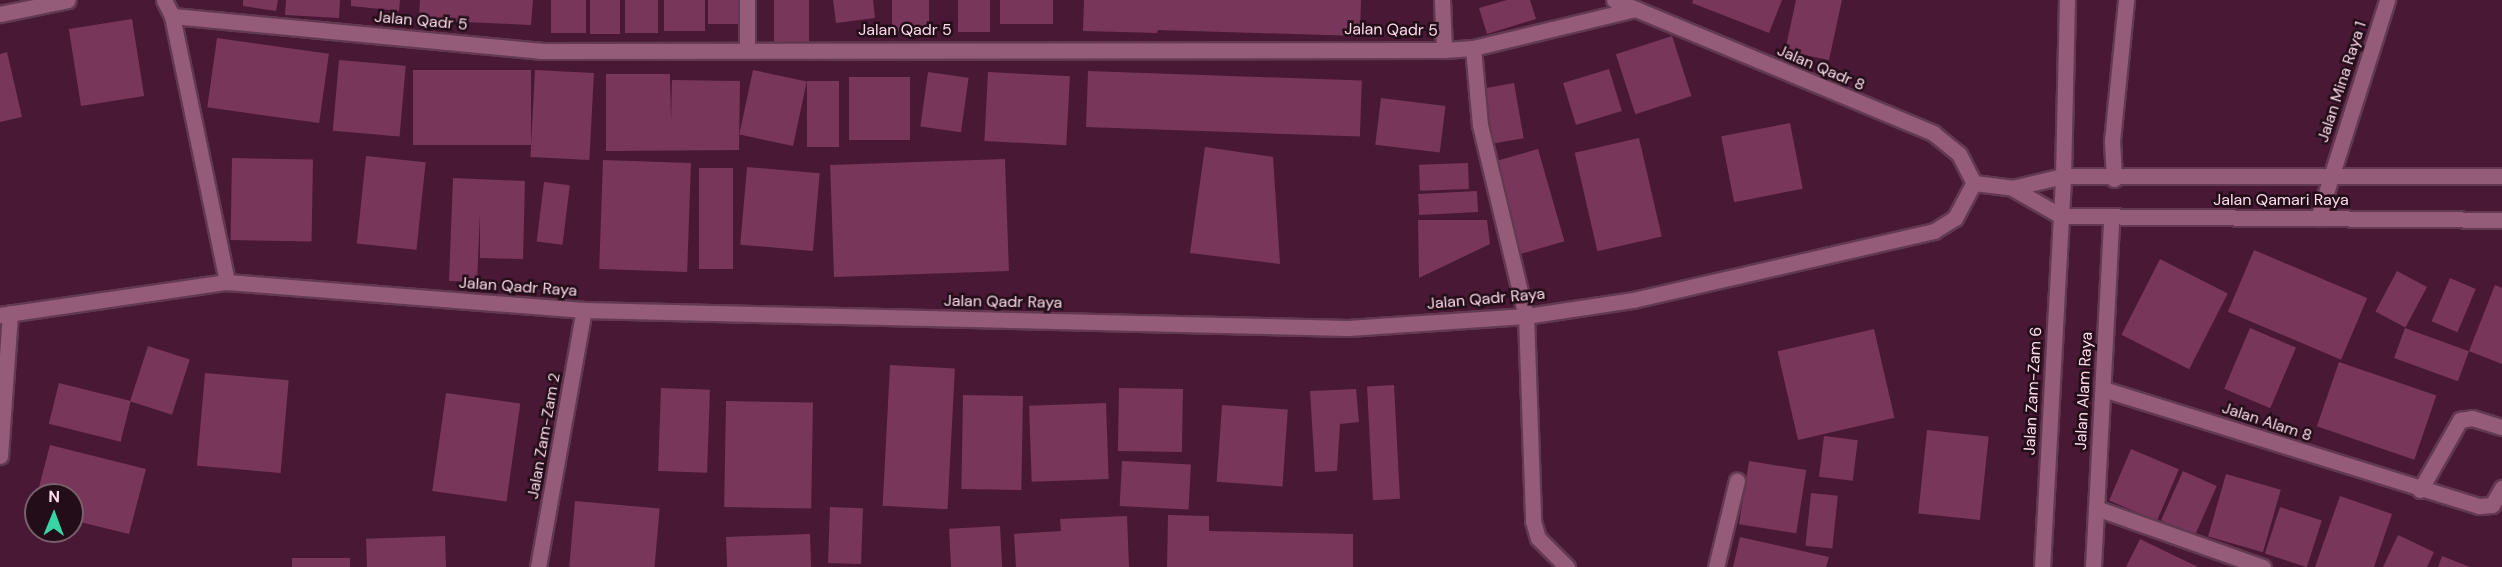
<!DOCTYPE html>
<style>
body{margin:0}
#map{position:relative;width:2502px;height:567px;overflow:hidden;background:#491834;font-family:"DM Sans",sans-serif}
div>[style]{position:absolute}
.building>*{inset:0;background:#78365a;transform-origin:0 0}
.roads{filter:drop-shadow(2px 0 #633951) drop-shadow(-2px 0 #633951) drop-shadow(0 2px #633951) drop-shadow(0 -2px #633951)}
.street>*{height:15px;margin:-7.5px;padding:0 7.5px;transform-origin:7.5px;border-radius:7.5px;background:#955c79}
span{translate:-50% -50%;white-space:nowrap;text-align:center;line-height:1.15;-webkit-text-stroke:5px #220d18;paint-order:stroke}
.street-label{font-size:16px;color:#fbdaea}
.north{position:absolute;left:24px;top:483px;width:60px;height:60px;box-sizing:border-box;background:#220d18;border:2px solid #795f6c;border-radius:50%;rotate:1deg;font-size:16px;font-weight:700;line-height:24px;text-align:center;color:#fbdaea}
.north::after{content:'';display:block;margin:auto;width:21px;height:27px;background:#37d4a6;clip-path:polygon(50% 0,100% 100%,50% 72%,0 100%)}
</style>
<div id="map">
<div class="building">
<div style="clip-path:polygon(243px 0,278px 0,276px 11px,243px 6px)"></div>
<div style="clip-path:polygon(286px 0,340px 0,339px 18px,285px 15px)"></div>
<div style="clip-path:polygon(351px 0,400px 0,399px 11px,351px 6px)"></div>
<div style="clip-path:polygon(420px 0,533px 0,531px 25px,419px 20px)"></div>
<div style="left:551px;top:0;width:35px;height:33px"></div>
<div style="left:590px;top:0;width:30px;height:34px"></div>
<div style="left:625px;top:0;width:33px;height:33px"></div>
<div style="left:664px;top:0;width:41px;height:31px"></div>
<div style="left:708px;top:0;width:31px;height:24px"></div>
<div style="left:774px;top:0;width:35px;height:43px"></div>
<div style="clip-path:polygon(833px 0,873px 0,875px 18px,836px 23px)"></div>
<div style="left:892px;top:0;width:37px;height:31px"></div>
<div style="left:958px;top:0;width:32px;height:32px"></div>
<div style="left:1000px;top:0;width:53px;height:24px"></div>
<div style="clip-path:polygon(1084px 0,1361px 0,1360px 36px,1158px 30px,1157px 33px,1083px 31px)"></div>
<div style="clip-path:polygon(1507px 0,1530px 0,1536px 19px,1487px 34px,1479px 8px)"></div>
<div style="clip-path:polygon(1693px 0,1782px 0,1769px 33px,1692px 3px)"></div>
<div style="clip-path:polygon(1796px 0,1842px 0,1829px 60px,1785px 51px)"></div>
<div style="left:132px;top:19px;width:78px;height:64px;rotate:81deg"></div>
<div style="left:1672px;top:36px;width:63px;height:59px;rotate:72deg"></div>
<div style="left:217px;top:38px;width:113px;height:70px;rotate:8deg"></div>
<div style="clip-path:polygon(7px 52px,22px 117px,0 122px,0 54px)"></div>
<div style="left:339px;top:60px;width:67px;height:71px;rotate:5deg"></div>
<div style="left:1609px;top:69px;width:44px;height:48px;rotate:73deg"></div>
<div style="left:413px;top:70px;width:118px;height:75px"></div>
<div style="left:535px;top:70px;width:59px;height:87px;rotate:3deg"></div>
<div style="left:753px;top:70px;width:55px;height:66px;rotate:12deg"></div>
<div style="left:1088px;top:71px;width:274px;height:56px;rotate:2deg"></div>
<div style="left:928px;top:72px;width:41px;height:55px;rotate:8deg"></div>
<div style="left:988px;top:72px;width:82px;height:69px;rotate:3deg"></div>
<div style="clip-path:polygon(606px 74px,670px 74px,671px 120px,672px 80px,740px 81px,739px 150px,606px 151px)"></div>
<div style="left:910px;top:77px;width:63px;height:61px;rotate:90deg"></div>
<div style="left:807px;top:81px;width:32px;height:66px"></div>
<div style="left:1514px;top:83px;width:56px;height:34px;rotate:80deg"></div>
<div style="left:1381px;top:98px;width:65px;height:47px;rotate:7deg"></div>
<div style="left:1790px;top:123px;width:67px;height:70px;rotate:79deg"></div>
<div style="left:1639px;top:138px;width:101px;height:66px;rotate:77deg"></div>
<div style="clip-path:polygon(1205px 147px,1273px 157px,1280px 264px,1190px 253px)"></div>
<div style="left:1538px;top:149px;width:96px;height:50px;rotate:74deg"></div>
<div style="left:366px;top:156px;width:60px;height:88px;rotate:6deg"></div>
<div style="left:232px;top:158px;width:81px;height:82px;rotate:1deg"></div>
<div style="left:1005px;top:159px;width:112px;height:175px;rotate:88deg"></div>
<div style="left:603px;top:160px;width:88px;height:109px;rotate:2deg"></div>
<div style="left:1468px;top:163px;width:26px;height:49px;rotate:88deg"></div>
<div style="left:747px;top:167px;width:73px;height:78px;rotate:5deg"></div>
<div style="left:699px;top:168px;width:34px;height:101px"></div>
<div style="clip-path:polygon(453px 178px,525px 181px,523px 259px,480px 258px,480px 214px,477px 282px,449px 281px)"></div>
<div style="left:544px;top:182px;width:26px;height:60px;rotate:7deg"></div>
<div style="left:1477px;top:191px;width:21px;height:59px;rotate:87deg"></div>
<div style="clip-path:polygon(1418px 220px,1487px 220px,1490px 244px,1419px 278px)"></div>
<div style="left:2254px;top:250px;width:123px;height:67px;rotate:23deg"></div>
<div style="left:2160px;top:259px;width:76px;height:85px;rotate:27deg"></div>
<div style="left:2397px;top:271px;width:34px;height:46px;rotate:28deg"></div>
<div style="left:2450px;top:278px;width:28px;height:47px;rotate:23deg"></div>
<div style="clip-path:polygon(2495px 285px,2502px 288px,2502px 364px,2469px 351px)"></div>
<div style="left:2250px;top:328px;width:50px;height:66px;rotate:23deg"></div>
<div style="left:2405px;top:328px;width:68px;height:32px;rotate:20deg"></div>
<div style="left:1874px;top:329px;width:91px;height:99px;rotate:77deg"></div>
<div style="left:148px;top:346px;width:44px;height:58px;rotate:18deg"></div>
<div style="left:2339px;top:362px;width:103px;height:68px;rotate:19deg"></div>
<div style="left:890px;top:365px;width:65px;height:141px;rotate:3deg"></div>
<div style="left:205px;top:373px;width:84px;height:93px;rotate:5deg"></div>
<div style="left:59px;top:383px;width:74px;height:42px;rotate:14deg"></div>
<div style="left:1394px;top:385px;width:114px;height:27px;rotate:87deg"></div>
<div style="left:661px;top:388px;width:49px;height:83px;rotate:2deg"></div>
<div style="left:1119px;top:388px;width:64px;height:63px;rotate:1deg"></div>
<div style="clip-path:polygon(1356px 389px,1359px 422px,1340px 424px,1337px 471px,1315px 472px,1310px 391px)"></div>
<div style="left:446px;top:393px;width:75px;height:99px;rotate:8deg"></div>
<div style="left:963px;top:395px;width:60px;height:94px;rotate:1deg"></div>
<div style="left:726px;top:401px;width:87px;height:106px;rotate:1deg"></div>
<div style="left:1106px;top:403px;width:76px;height:77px;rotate:88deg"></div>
<div style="left:1222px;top:405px;width:66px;height:77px;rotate:4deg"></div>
<div style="left:1927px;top:430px;width:62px;height:84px;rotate:6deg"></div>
<div style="left:1824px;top:436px;width:34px;height:41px;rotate:7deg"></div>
<div style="clip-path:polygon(50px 445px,146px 469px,129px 534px,72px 520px,72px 495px,37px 495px)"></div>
<div style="left:2131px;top:449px;width:52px;height:56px;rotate:23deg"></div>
<div style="left:1122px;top:461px;width:69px;height:45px;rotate:3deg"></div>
<div style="left:1749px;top:461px;width:58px;height:64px;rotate:9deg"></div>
<div style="left:2183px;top:471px;width:37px;height:54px;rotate:24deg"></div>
<div style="left:2226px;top:474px;width:57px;height:65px;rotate:16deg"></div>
<div style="left:1811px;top:493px;width:27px;height:53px;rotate:6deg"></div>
<div style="clip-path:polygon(2340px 496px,2392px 514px,2374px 567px,2315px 567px)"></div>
<div style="left:575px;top:501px;width:85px;height:66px;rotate:5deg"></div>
<div style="left:830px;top:507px;width:33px;height:56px;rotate:2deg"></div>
<div style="left:2280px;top:507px;width:44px;height:49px;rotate:18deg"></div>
<div style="clip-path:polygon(1168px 515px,1209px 516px,1209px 531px,1353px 534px,1353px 567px,1167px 567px)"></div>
<div style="clip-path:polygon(1127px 516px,1129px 567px,1016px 567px,1014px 534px,1061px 531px,1060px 519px)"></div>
<div style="left:1000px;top:526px;width:41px;height:51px;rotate:87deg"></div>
<div style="left:810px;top:534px;width:33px;height:84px;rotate:88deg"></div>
<div style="clip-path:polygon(2398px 535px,2434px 552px,2427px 567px,2383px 567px)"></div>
<div style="left:445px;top:536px;width:31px;height:79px;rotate:88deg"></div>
<div style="clip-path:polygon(1740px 537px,1829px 557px,1826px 567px,1733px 567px)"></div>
<div style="clip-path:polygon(2140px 539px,2198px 567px,2126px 567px)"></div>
<div style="clip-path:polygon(2442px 556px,2470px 567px,2438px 567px)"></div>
<div style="left:292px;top:558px;width:58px;height:9px"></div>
</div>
<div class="roads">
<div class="street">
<div style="left:164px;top:0;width:18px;rotate:63deg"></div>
<div style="left:172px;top:16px;width:272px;rotate:78.3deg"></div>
<div style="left:1442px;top:0;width:50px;rotate:87.7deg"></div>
<div style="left:1614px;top:0;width:346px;rotate:22.6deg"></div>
<div style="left:1933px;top:133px;width:33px;rotate:39deg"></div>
<div style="left:1959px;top:154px;width:33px;rotate:63deg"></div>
<div style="left:0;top:14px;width:69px;rotate:-11.6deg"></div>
<div style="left:172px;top:16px;width:370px;rotate:5.4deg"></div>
<div style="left:540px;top:51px;width:904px;rotate:-0.06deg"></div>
<div style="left:1444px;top:50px;width:29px;rotate:-4deg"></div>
<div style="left:1473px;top:48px;width:167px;rotate:-13.5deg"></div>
<div style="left:747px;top:48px;width:48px;rotate:-90deg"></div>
<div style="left:1473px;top:48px;width:77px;rotate:84.8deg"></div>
<div style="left:1480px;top:125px;width:196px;rotate:76.5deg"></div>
<div style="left:1526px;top:316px;width:205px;rotate:88deg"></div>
<div style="left:1533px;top:521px;width:18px;rotate:74deg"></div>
<div style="left:1538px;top:538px;width:41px;rotate:45deg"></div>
<div style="left:2114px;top:179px;width:38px;rotate:-93deg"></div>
<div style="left:2112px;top:141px;width:142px;rotate:-84.3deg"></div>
<div style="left:1974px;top:183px;width:38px;rotate:7deg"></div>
<div style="left:2012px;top:188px;width:52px;rotate:-13.2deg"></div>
<div style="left:2063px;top:176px;width:439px"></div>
<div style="left:2012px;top:188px;width:56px;rotate:29.7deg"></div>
<div style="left:2061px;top:216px;width:441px;rotate:0.5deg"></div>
<div style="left:2318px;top:218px;width:229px;rotate:-72.4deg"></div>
<div style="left:0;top:315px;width:229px;rotate:-8.3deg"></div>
<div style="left:227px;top:282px;width:358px;rotate:4.5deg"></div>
<div style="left:584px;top:310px;width:764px;rotate:1.35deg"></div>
<div style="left:1348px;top:328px;width:178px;rotate:-3.9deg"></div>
<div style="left:1526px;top:316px;width:108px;rotate:-8.5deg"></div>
<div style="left:1633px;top:300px;width:309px;rotate:-12.9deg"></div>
<div style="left:1934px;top:231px;width:25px;rotate:-32deg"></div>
<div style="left:1955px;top:218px;width:40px;rotate:-62deg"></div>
<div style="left:2103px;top:389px;width:394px;rotate:17.3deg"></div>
<div style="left:2479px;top:506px;width:13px;rotate:-4deg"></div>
<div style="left:2492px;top:505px;width:20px;rotate:-60deg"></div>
<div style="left:0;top:456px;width:143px;rotate:-86deg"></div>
<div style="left:2420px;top:490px;width:81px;rotate:-60.3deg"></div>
<div style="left:2460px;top:420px;width:12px;rotate:-9deg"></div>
<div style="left:2472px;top:418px;width:31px;rotate:17deg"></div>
<div style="left:2096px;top:508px;width:177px;rotate:19.5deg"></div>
<div style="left:538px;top:567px;width:261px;rotate:-79.9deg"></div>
<div style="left:1716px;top:567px;width:89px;rotate:-76.4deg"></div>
<div style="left:2042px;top:567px;width:392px;rotate:-86.9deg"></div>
<div style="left:2063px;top:176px;width:176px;rotate:-88.7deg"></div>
<div style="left:2093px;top:567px;width:349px;rotate:-87deg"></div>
</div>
</div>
<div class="street-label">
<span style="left:421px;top:21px;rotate:5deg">Jalan Qadr 5</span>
<span style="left:905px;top:30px">Jalan Qadr 5</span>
<span style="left:1391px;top:30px;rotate:1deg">Jalan Qadr 5</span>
<span style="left:1821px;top:68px;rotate:23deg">Jalan Qadr 8</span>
<span style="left:2342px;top:82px;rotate:-72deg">Jalan Mina Raya 1</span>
<span style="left:2281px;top:200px">Jalan Qamari Raya</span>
<span style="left:518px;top:287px;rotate:4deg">Jalan Qadr Raya</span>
<span style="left:1486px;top:299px;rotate:-5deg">Jalan Qadr Raya</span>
<span style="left:1003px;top:302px;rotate:1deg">Jalan Qadr Raya</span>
<span style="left:2033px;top:391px;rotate:-87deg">Jalan Zam-Zam 6</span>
<span style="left:2084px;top:391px;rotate:-87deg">Jalan Alam Raya</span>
<span style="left:2267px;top:422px;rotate:18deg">Jalan Alam 8</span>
<span style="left:544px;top:436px;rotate:-80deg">Jalan Zam-Zam 2</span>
</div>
<div class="north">N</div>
</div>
